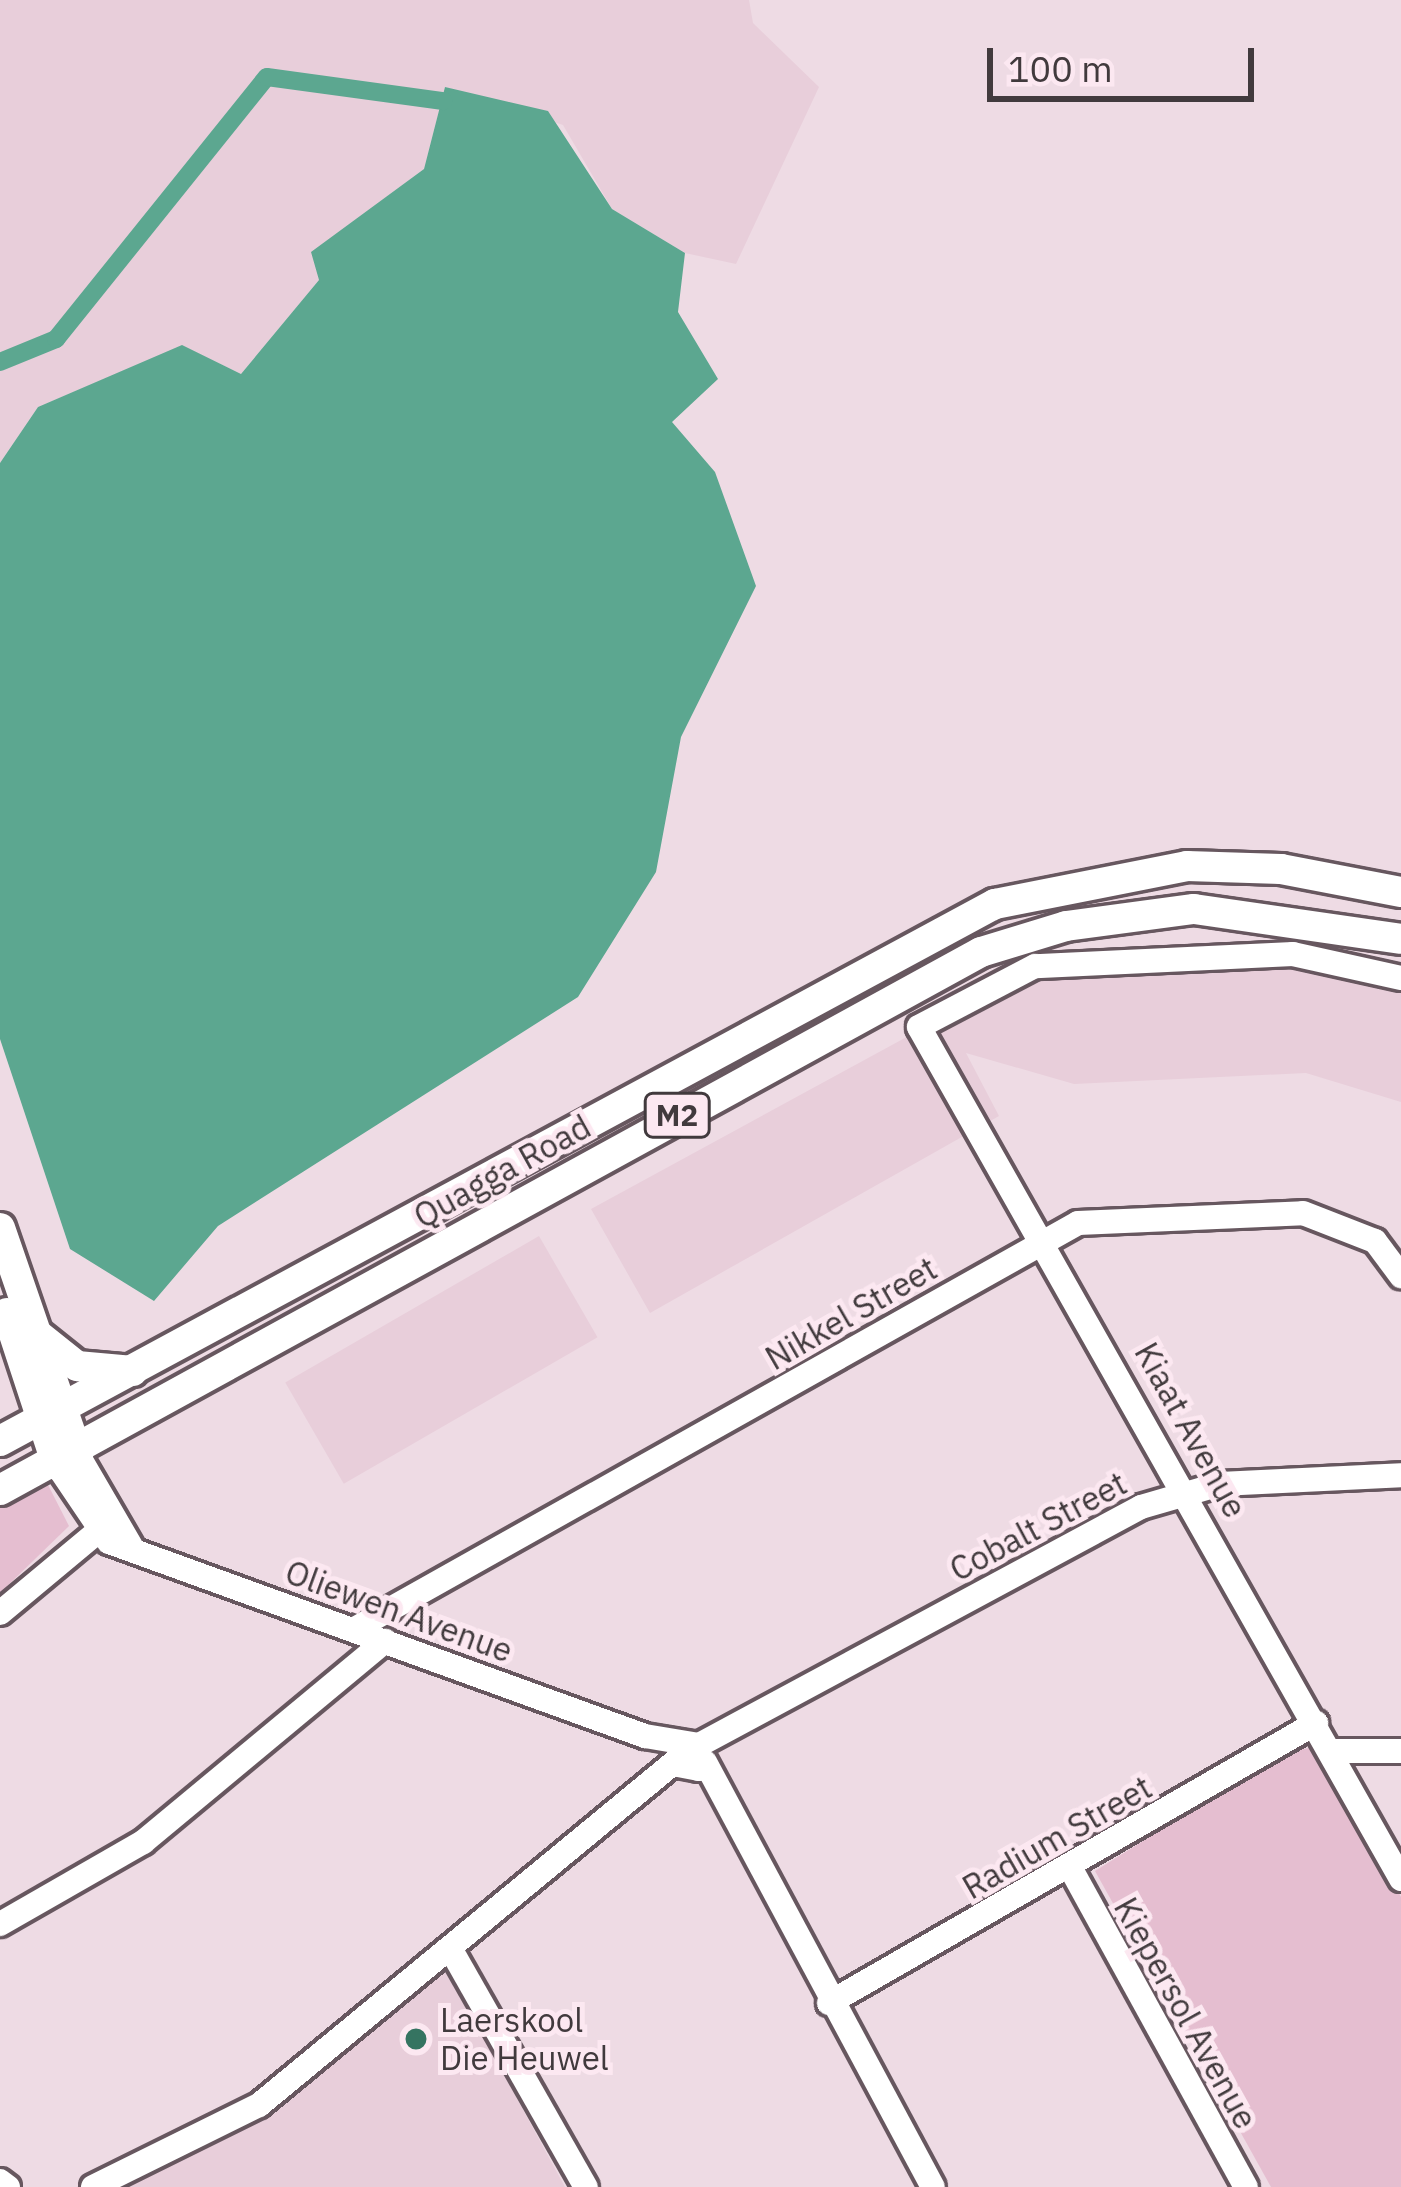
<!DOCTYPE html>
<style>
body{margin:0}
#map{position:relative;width:1401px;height:2187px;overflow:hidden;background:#eedbe4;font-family:"IBM Plex Sans",sans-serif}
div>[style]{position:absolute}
.built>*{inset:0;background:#e8ceda;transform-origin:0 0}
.green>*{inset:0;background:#e5bed0}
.water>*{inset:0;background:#5ca790}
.canal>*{height:18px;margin:-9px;padding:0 9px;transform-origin:9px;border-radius:9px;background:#5ca790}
.roads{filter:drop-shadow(3px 0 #67575f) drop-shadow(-3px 0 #67575f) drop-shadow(0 3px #67575f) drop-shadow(0 -3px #67575f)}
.minor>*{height:24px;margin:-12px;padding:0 12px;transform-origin:12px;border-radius:12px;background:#fff}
.major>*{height:30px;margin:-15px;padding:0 15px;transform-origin:15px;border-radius:15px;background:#fff}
.dots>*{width:33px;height:33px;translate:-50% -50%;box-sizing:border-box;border:6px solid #fce8f1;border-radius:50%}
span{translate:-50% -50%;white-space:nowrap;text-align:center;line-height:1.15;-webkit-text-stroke:10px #fce8f1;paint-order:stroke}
.shield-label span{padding:3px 9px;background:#fce8f1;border:3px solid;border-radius:9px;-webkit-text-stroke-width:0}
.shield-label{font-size:30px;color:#413a3d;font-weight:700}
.street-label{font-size:33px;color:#413a3d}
.poi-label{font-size:33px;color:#413a3d}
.left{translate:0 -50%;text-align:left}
.scale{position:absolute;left:987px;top:48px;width:267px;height:54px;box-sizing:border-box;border:6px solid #413a3d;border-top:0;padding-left:15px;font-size:36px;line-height:42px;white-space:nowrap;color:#413a3d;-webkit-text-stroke:9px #fce8f1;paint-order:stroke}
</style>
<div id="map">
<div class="built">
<div style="clip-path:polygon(0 0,749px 0,753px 23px,819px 87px,736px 264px,685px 253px,612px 209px,563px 125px,445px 87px,424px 169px,312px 252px,319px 280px,241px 374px,182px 346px,38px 407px,0 463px)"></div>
<div style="clip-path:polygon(1327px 959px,1401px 981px,1401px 1102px,1306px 1073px,1074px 1084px,966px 1053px,999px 1116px,650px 1313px,591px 1209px,1026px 972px)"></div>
<div style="left:539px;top:1236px;width:117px;height:293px;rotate:60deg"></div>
<div style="clip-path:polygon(443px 1963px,565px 2187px,118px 2187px,253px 2115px)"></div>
</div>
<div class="green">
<div style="clip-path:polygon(46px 1481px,69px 1526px,0 1593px,0 1502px)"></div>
<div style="clip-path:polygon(1285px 1752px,1309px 1748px,1330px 1762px,1401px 1897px,1401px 2187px,1271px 2187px,1095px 1871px)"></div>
</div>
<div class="water">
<div style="clip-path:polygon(445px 87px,548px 111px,612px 209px,685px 253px,678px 312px,718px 379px,672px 422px,715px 472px,756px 586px,681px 737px,656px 872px,578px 997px,218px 1226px,154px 1301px,70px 1249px,0 1039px,0 463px,38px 407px,182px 345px,241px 374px,319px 280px,311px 252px,424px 169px)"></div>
</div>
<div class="canal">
<div style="left:0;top:362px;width:61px;rotate:-22.3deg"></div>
<div style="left:56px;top:339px;width:336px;rotate:-51.2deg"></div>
<div style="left:267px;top:77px;width:178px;rotate:7.8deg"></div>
</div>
<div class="roads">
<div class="minor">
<div style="left:1401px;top:978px;width:111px;rotate:-167.5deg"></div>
<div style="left:1293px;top:954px;width:258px;rotate:177.3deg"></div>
<div style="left:1035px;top:966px;width:131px;rotate:152.3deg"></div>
<div style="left:919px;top:1027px;width:979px;rotate:60.5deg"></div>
<div style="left:78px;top:1455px;width:105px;rotate:59.8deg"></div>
<div style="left:57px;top:1465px;width:93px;rotate:56deg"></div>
<div style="left:109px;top:1542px;width:570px;rotate:19.9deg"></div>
<div style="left:645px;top:1736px;width:55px;rotate:9.5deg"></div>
<div style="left:699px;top:1745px;width:24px;rotate:90deg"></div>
<div style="left:699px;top:1769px;width:20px;rotate:-169deg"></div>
<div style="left:679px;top:1765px;width:20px;rotate:-79deg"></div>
<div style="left:0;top:1613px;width:125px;rotate:-39.8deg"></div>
<div style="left:353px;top:1630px;width:831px;rotate:-29.31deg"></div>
<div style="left:1078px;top:1223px;width:225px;rotate:-2.5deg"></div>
<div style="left:1303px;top:1213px;width:77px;rotate:21.3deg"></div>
<div style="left:1375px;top:1241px;width:44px;rotate:53.4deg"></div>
<div style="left:699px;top:1745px;width:502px;rotate:-28.3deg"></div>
<div style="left:1141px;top:1507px;width:82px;rotate:-16.2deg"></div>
<div style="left:1220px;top:1484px;width:181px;rotate:-2.8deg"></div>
<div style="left:1330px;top:1751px;width:71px"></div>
<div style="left:705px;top:1762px;width:482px;rotate:61.8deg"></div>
<div style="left:1071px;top:1869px;width:363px;rotate:61.2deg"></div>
<div style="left:0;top:1924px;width:165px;rotate:-29.8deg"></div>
<div style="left:143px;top:1842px;width:315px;rotate:-39.7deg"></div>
<div style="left:454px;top:1955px;width:267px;rotate:60.4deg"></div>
<div style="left:829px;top:2003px;width:562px;rotate:-29.9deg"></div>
<div style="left:0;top:2181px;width:10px;rotate:37deg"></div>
<div style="left:93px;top:2187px;width:185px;rotate:-26.3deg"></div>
<div style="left:259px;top:2105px;width:542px;rotate:-39.53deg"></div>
</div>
<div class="major">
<div style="left:0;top:1228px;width:240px;rotate:71deg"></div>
<div style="left:7px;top:1313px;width:160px;rotate:71.8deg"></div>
<div style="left:38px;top:1335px;width:50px;rotate:38.5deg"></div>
<div style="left:77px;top:1366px;width:56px;rotate:5.1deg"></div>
<div style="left:0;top:1441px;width:1131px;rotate:-28.36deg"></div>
<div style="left:995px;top:904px;width:196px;rotate:-11.2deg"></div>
<div style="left:1187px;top:866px;width:94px;rotate:1.8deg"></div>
<div style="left:1281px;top:869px;width:122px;rotate:10.9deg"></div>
<div style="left:0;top:1490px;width:1119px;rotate:-28.74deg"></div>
<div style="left:981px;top:952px;width:89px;rotate:-17deg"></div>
<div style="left:1066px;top:926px;width:129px;rotate:-7.6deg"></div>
<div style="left:1194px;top:909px;width:209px;rotate:8.2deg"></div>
</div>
</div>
<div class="dots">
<div style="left:416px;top:2039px;background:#357461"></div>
</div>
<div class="shield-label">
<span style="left:677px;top:1115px">M2</span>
</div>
<div class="street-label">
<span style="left:502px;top:1171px;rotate:-29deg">Quagga Road</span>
<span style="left:851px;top:1313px;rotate:-30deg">Nikkel Street</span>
<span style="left:1191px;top:1430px;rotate:61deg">Kiaat Avenue</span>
<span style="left:1038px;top:1526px;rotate:-28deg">Cobalt Street</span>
<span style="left:399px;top:1611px;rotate:20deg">Oliewen Avenue</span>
<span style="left:1057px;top:1837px;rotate:-30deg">Radium Street</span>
<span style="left:1186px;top:2013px;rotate:61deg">Kiepersol Avenue</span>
</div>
<div class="poi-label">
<span class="left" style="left:440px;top:2039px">Laerskool<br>Die Heuwel</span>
</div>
<div class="scale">100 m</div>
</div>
